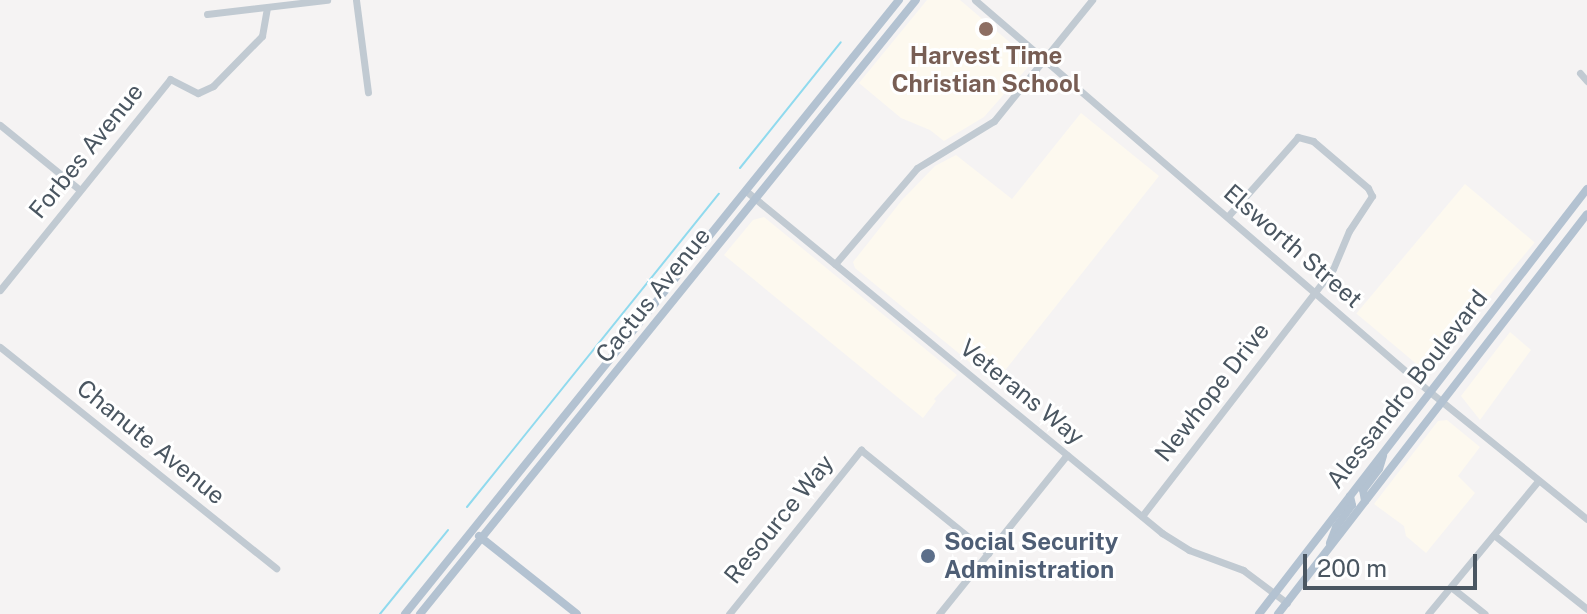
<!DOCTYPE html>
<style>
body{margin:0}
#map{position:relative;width:1587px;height:614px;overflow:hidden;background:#f5f3f3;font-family:"Public Sans",sans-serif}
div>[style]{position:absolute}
.commercial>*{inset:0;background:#fdf9ef;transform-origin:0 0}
.stream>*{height:2px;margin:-1px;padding:0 1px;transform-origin:1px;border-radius:1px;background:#90daee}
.minor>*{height:7px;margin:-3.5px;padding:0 3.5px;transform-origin:3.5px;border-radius:3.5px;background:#c1cad2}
.major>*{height:8px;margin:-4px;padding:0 4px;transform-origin:4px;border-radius:4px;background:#b3c2d1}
.dots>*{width:22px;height:22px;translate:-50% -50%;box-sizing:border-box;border:4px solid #fff;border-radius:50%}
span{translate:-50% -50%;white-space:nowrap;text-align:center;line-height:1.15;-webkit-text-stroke:6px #fff;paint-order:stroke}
.education-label{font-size:24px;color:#785e54;font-weight:700}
.street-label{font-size:24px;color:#4a5661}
.service-label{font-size:24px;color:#4e5e75;font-weight:700}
.left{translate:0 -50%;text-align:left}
.scale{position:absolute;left:1303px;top:554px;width:174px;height:36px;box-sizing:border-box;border:4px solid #4a5661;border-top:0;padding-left:10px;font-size:24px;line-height:28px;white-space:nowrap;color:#4a5661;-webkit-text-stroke:6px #fff;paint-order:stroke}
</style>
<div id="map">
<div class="commercial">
<div style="clip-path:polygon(927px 0,960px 0,1026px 56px,1028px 67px,984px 117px,944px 141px,930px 130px,901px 118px,859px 83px)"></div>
<div style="clip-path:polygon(1081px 113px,1159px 176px,995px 383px,855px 268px,853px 262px,902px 200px,935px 166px,956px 155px,1012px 199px)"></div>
<div style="left:1465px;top:184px;width:91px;height:169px;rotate:40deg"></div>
<div style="clip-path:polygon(764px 217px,957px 375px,934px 399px,936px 401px,923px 418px,724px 255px,753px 220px)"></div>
<div style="clip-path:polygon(1510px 332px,1531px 350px,1480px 420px,1461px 396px)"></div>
<div style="clip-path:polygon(1447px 420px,1480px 447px,1458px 476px,1475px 493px,1426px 553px,1406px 536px,1404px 526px,1374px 504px,1438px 421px)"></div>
</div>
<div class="stream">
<div style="left:740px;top:168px;width:161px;rotate:-51.3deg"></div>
<div style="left:467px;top:507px;width:402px;rotate:-51.2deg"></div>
<div style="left:380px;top:614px;width:108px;rotate:-51deg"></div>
</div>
<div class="minor">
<div style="left:356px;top:0;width:93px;rotate:82.6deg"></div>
<div style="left:975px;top:0;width:601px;rotate:40.75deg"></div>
<div style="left:1430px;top:392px;width:202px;rotate:39deg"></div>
<div style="left:207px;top:14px;width:121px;rotate:-6.7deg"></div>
<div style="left:1580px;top:73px;width:11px;rotate:49deg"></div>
<div style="left:0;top:125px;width:103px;rotate:39.1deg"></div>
<div style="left:746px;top:191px;width:539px;rotate:39.42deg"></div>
<div style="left:1162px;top:533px;width:32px;rotate:32deg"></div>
<div style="left:1189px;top:550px;width:58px;rotate:20.3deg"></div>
<div style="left:1243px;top:570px;width:55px;rotate:36.9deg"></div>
<div style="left:835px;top:264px;width:126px;rotate:-49.5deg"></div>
<div style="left:917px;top:168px;width:90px;rotate:-31.4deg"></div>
<div style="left:994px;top:121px;width:156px;rotate:-51deg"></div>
<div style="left:0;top:290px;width:271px;rotate:-51.1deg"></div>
<div style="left:170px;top:79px;width:31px;rotate:27deg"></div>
<div style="left:198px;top:93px;width:17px;rotate:-25deg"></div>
<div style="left:213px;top:86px;width:70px;rotate:-45.6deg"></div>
<div style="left:262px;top:36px;width:29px;rotate:-80deg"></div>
<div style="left:0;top:347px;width:354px;rotate:38.7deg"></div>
<div style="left:1142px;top:516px;width:312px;rotate:-52.3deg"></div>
<div style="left:1333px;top:269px;width:41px;rotate:-67.2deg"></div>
<div style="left:1349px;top:231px;width:42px;rotate:-56.7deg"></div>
<div style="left:1372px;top:196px;width:9px;rotate:-117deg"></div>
<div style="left:1368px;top:188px;width:72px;rotate:-139.5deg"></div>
<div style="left:1313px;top:141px;width:16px;rotate:-165deg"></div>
<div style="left:1298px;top:137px;width:106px;rotate:131.5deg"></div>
<div style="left:1494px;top:535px;width:119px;rotate:38.5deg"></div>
<div style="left:1451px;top:587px;width:43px;rotate:38.5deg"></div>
<div style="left:729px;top:614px;width:211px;rotate:-51.2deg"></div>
<div style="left:861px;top:450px;width:164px;rotate:39deg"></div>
<div style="left:939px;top:614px;width:204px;rotate:-51.2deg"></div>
<div style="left:1428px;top:614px;width:173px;rotate:-50.4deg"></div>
</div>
<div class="major">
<div style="left:1365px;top:501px;width:11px;rotate:-100deg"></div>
<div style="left:1363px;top:490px;width:26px;rotate:-53deg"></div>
<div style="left:1379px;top:469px;width:14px;rotate:-73deg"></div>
<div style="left:479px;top:536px;width:125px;rotate:38.5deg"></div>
<div style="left:1330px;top:543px;width:17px;rotate:-69deg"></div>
<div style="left:1336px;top:527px;width:27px;rotate:-54deg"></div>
<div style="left:1352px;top:505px;width:9px;rotate:-103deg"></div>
<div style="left:405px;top:614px;width:788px;rotate:-51.18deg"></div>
<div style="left:420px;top:614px;width:789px;rotate:-51.07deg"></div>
<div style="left:1259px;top:614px;width:537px;rotate:-52.34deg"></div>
<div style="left:1278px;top:614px;width:505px;rotate:-52.31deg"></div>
</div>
<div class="dots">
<div style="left:986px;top:29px;background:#8d6e63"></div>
<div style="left:928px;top:556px;background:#5c6f8a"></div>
</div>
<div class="education-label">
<span style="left:986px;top:70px">Harvest Time<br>Christian School</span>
</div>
<div class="street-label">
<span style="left:86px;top:151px;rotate:-51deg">Forbes Avenue</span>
<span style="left:1293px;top:246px;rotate:41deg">Elsworth Street</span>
<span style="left:653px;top:295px;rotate:-51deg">Cactus Avenue</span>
<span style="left:1407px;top:389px;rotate:-52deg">Alessandro Boulevard</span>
<span style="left:1022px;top:392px;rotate:39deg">Veterans Way</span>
<span style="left:1212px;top:392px;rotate:-52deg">Newhope Drive</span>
<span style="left:151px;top:442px;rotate:39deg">Chanute Avenue</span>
<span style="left:779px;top:519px;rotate:-51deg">Resource Way</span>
</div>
<div class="service-label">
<span class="left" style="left:944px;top:556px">Social Security<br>Administration</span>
</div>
<div class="scale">200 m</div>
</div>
